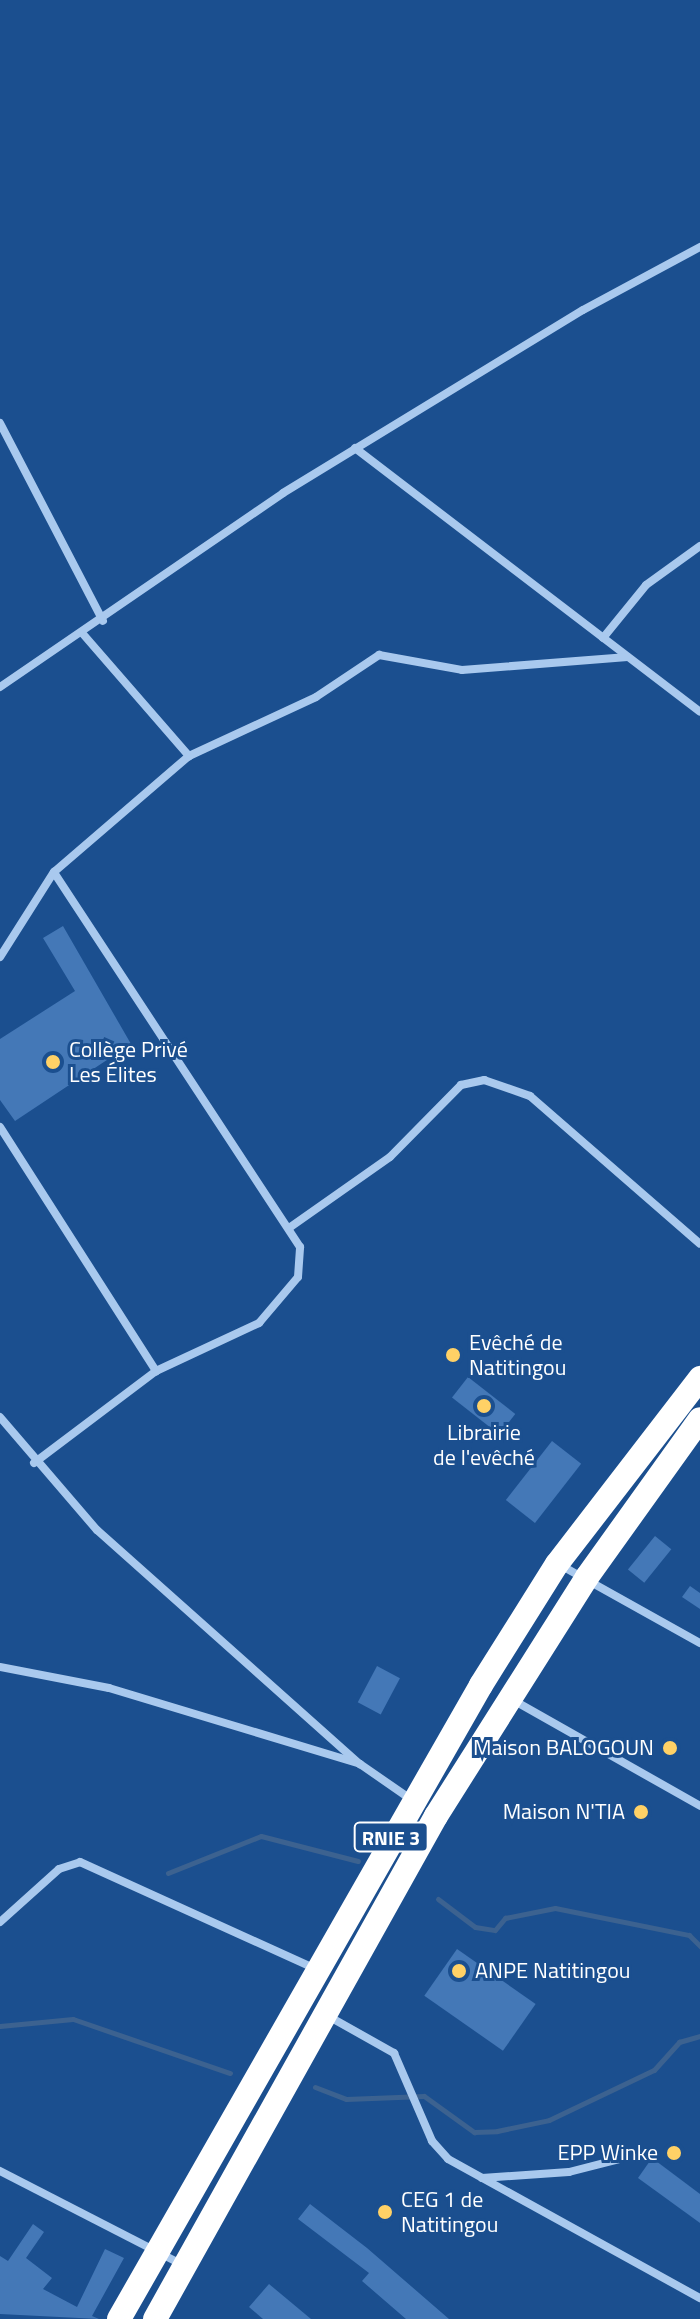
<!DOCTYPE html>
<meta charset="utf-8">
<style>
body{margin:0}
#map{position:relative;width:700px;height:2319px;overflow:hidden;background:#1b4f8f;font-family:"Titillium Web",sans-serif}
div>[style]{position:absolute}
.stream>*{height:5px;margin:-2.5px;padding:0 2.5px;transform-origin:2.5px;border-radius:2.5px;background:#3c6290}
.building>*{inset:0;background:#4478b7;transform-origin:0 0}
.street>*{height:8px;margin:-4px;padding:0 4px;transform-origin:4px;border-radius:4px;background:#a9c9ee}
.highway>*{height:24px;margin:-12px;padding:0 12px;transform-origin:12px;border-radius:12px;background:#fff}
.dots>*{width:22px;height:22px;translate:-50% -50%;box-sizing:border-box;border:4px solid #1b4f8f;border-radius:50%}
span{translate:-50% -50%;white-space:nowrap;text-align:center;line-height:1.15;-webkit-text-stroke:6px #1b4f8f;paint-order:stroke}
.shield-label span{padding:2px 6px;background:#1b4f8f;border:2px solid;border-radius:6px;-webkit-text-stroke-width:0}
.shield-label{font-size:20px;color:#fff;font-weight:700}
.poi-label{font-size:22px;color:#fff}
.left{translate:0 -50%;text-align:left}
.right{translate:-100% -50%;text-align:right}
</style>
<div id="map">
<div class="stream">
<div style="left:168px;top:1873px;width:100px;rotate:-21.7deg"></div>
<div style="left:261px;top:1836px;width:100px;rotate:14.5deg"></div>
<div style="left:438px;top:1899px;width:46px;rotate:37.1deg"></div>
<div style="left:475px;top:1927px;width:20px;rotate:9deg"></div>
<div style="left:495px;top:1930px;width:16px;rotate:-50deg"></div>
<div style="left:505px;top:1918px;width:51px;rotate:-11.3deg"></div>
<div style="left:555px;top:1908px;width:137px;rotate:11.4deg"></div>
<div style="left:689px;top:1935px;width:16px;rotate:45deg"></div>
<div style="left:0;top:2026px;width:73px;rotate:-5.5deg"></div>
<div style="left:73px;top:2019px;width:166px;rotate:19deg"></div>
<div style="left:315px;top:2087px;width:33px;rotate:21deg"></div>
<div style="left:346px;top:2099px;width:78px;rotate:-2.2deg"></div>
<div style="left:424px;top:2096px;width:62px;rotate:35.8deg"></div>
<div style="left:474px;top:2132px;width:23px;rotate:-2deg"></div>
<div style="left:497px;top:2131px;width:53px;rotate:-11.9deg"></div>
<div style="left:549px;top:2120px;width:116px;rotate:-25.5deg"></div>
<div style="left:654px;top:2070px;width:38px;rotate:-48deg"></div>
<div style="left:679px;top:2042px;width:22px;rotate:-16deg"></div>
</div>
<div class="building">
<div style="clip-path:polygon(63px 926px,131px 1044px,15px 1121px,0 1100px,0 1039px,75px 991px,43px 938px)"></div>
<div style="left:468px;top:1377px;width:60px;height:26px;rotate:38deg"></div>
<div style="left:552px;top:1441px;width:37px;height:75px;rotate:38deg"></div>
<div style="left:655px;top:1536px;width:21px;height:43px;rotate:39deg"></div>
<div style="clip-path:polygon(690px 1586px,700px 1593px,700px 1609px,682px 1597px)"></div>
<div style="left:377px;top:1666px;width:26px;height:41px;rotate:28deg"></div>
<div style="left:457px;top:1949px;width:96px;height:57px;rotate:35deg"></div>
<div style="clip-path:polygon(652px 2158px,700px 2194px,700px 2223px,638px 2178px)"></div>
<div style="clip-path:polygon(310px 2204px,367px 2248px,449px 2319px,406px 2319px,362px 2281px,369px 2273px,298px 2219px)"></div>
<div style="clip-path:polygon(33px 2224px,44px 2232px,26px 2258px,52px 2278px,43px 2289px,77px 2307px,105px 2249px,124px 2258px,92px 2316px,99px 2319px,0 2314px,0 2256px,8px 2261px)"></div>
<div style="clip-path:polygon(269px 2284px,311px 2319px,263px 2319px,249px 2307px)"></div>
</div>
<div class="street">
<div style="left:0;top:423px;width:223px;rotate:62.5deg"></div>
<div style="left:355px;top:448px;width:434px;rotate:37.4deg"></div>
<div style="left:83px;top:634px;width:162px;rotate:49deg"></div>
<div style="left:603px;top:638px;width:68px;rotate:-50.9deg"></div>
<div style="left:646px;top:585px;width:67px;rotate:-35.8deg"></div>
<div style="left:0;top:687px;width:343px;rotate:-34.4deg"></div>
<div style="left:283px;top:493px;width:351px;rotate:-31.4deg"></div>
<div style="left:583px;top:310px;width:133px;rotate:-28.3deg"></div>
<div style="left:0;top:957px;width:101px;rotate:-57.6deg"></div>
<div style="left:54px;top:872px;width:178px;rotate:-40.7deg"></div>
<div style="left:189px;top:756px;width:140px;rotate:-24.9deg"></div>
<div style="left:316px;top:697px;width:76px;rotate:-33.7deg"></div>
<div style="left:379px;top:655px;width:84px;rotate:10.2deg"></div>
<div style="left:462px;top:670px;width:166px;rotate:-4.5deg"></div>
<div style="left:0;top:1127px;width:290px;rotate:57.4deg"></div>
<div style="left:289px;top:1228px;width:123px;rotate:-35.1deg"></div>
<div style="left:390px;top:1157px;width:101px;rotate:-45.4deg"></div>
<div style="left:461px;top:1085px;width:24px;rotate:-12deg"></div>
<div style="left:484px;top:1080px;width:49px;rotate:19.2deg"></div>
<div style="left:530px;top:1096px;width:225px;rotate:41deg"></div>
<div style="left:0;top:1417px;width:149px;rotate:49.4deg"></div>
<div style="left:97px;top:1530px;width:352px;rotate:41.7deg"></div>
<div style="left:34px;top:1463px;width:153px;rotate:-37deg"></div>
<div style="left:156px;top:1371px;width:114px;rotate:-25deg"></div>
<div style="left:259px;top:1323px;width:60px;rotate:-49.7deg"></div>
<div style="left:298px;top:1277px;width:30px;rotate:-86deg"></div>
<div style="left:300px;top:1247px;width:448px;rotate:-123.3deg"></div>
<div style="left:562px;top:1566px;width:158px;rotate:29.2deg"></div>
<div style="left:0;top:1667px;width:111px;rotate:10.9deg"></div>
<div style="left:109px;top:1688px;width:262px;rotate:16.8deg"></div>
<div style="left:360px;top:1764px;width:63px;rotate:34.7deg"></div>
<div style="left:513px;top:1700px;width:215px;rotate:29.5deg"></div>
<div style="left:0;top:1922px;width:79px;rotate:-41.9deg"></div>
<div style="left:59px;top:1869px;width:22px;rotate:-18deg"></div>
<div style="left:80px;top:1862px;width:257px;rotate:24.4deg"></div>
<div style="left:328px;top:2016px;width:76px;rotate:29.3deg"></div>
<div style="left:394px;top:2053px;width:96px;rotate:66.6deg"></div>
<div style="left:432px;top:2141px;width:24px;rotate:48deg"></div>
<div style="left:448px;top:2159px;width:288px;rotate:28.9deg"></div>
<div style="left:0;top:2171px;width:203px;rotate:27.2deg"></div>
<div style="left:482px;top:2178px;width:87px;rotate:-3.9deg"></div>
<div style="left:569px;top:2172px;width:68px;rotate:-14.4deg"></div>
</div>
<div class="highway">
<div style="left:119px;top:2319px;width:730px;rotate:-60.27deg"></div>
<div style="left:481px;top:1685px;width:143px;rotate:-57.9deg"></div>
<div style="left:557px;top:1564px;width:235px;rotate:-52.4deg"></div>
<div style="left:155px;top:2319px;width:576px;rotate:-60.81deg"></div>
<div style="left:436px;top:1816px;width:283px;rotate:-57.7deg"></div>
<div style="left:587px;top:1577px;width:194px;rotate:-54.4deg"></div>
</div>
<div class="dots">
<div style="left:53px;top:1062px;background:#ffd166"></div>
<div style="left:453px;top:1355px;background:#ffd166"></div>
<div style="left:484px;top:1406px;background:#ffd166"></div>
<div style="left:670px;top:1748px;background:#ffd166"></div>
<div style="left:641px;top:1812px;background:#ffd166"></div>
<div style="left:459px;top:1971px;background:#ffd166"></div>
<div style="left:674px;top:2153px;background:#ffd166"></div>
<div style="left:385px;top:2212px;background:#ffd166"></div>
</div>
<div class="shield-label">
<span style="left:391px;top:1837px">RNIE 3</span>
</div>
<div class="poi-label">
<span class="left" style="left:69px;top:1062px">Collège Privé<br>Les Élites</span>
<span class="left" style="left:469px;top:1355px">Evêché de<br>Natitingou</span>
<span style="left:484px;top:1445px">Librairie<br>de l'evêché</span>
<span class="right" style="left:654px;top:1748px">Maison BALOGOUN</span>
<span class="right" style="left:625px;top:1812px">Maison N'TIA</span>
<span class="left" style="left:475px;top:1971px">ANPE Natitingou</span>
<span class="right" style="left:658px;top:2153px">EPP Winke</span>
<span class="left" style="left:401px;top:2212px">CEG 1 de<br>Natitingou</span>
</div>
</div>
